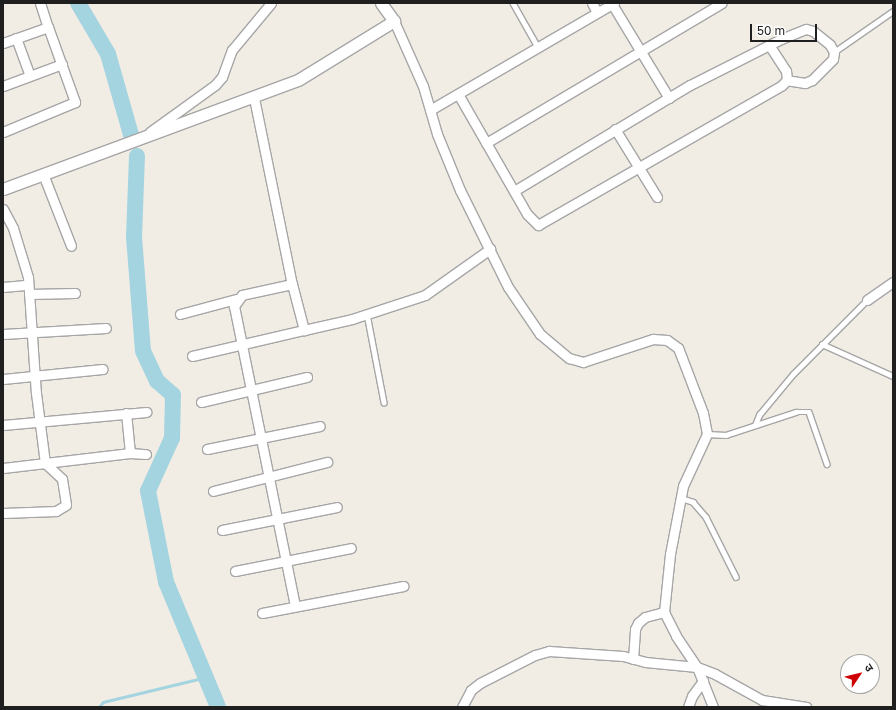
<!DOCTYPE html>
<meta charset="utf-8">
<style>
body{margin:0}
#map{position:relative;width:896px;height:710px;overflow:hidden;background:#f1ede5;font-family:"Golos Text","Noto Sans Devanagari",sans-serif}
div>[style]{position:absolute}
.stream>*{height:2.5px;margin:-1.25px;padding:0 1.25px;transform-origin:1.25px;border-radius:1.25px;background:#a4d4e0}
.river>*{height:16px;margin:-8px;padding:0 8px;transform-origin:8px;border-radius:8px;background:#a4d4e0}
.roads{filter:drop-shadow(1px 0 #a6a6a6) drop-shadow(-1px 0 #a6a6a6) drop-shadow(0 1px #a6a6a6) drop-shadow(0 -1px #a6a6a6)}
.service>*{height:4.5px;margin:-2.25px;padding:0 2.25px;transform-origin:2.25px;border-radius:2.25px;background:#fff}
.minor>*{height:9px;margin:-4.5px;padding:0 4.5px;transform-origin:4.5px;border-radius:4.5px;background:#fff}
.tertiary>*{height:11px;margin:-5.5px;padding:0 5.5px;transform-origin:5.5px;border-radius:5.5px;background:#fff}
span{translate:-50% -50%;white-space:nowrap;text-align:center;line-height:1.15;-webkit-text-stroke:4px #fff;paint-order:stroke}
.frame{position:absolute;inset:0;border:4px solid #1f1f1f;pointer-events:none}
.north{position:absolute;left:840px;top:654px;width:40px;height:40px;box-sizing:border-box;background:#fff;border:1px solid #a5a5a5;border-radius:50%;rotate:55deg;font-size:11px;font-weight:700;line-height:16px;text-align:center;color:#1f1f1f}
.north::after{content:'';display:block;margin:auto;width:14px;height:18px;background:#cf0004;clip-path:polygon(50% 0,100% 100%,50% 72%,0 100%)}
.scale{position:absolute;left:750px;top:24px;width:67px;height:18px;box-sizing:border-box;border:2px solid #1f1f1f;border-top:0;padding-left:5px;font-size:12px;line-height:14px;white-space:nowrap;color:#1f1f1f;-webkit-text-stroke:3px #fff;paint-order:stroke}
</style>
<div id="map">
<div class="stream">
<div style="left:99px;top:707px;width:6px;rotate:-51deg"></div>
<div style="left:103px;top:702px;width:106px;rotate:-13.6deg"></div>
</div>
<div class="river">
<div style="left:78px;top:3px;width:59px;rotate:59.5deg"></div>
<div style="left:108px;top:54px;width:84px;rotate:74.1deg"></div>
<div style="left:137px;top:156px;width:81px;rotate:92.1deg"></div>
<div style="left:134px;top:237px;width:114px;rotate:85.5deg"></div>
<div style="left:143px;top:351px;width:33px;rotate:65deg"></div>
<div style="left:157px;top:381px;width:21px;rotate:41deg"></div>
<div style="left:173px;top:395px;width:43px;rotate:91.3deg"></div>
<div style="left:172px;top:438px;width:58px;rotate:114.4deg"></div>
<div style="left:148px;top:491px;width:93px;rotate:78.8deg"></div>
<div style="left:166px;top:582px;width:135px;rotate:67.4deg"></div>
</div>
<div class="roads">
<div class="service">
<div style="left:513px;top:3px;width:51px;rotate:60.4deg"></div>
<div style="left:834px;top:52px;width:72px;rotate:-34.8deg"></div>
<div style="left:367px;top:314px;width:90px;rotate:79.1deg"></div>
<div style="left:822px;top:344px;width:78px;rotate:24.3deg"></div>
<div style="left:755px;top:425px;width:11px;rotate:-68deg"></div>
<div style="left:759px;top:415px;width:53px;rotate:-50.3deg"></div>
<div style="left:793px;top:374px;width:105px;rotate:-45deg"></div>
<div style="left:707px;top:434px;width:19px;rotate:3deg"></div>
<div style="left:726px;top:435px;width:74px;rotate:-18.2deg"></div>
<div style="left:796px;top:412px;width:13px"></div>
<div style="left:809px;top:412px;width:55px;rotate:70.9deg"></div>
<div style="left:681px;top:498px;width:13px;rotate:18deg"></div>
<div style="left:693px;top:502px;width:20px;rotate:49deg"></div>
<div style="left:706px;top:517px;width:67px;rotate:63.4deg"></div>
</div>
<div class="minor">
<div style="left:40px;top:3px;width:25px;rotate:72deg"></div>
<div style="left:592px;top:3px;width:10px;rotate:61deg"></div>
<div style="left:612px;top:4px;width:110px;rotate:58.8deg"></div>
<div style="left:394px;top:21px;width:71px;rotate:66deg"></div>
<div style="left:423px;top:86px;width:50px;rotate:73.7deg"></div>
<div style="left:437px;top:134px;width:61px;rotate:67.7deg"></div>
<div style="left:460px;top:190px;width:108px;rotate:63.7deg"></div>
<div style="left:508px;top:287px;width:57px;rotate:55.8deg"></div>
<div style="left:540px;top:334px;width:38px;rotate:40deg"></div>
<div style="left:569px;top:358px;width:15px;rotate:16deg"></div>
<div style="left:583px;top:362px;width:74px;rotate:-18.2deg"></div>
<div style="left:653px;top:339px;width:14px;rotate:4deg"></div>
<div style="left:667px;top:340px;width:14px;rotate:36deg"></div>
<div style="left:678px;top:348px;width:11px;rotate:68deg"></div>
<div style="left:682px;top:358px;width:59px;rotate:69.1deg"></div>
<div style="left:703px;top:413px;width:21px;rotate:79deg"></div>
<div style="left:707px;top:434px;width:57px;rotate:114.8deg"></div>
<div style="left:683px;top:486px;width:69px;rotate:100.8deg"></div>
<div style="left:670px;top:554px;width:58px;rotate:95.9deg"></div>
<div style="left:664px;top:612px;width:27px;rotate:63deg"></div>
<div style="left:676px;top:636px;width:37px;rotate:56deg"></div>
<div style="left:697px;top:667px;width:43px;rotate:68.2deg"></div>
<div style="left:16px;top:38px;width:40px;rotate:69.8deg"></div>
<div style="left:3px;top:43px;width:48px;rotate:-19.6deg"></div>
<div style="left:48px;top:27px;width:80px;rotate:70.2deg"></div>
<div style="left:75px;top:102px;width:78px;rotate:157.4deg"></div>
<div style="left:3px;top:86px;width:63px;rotate:-20.4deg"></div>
<div style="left:458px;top:94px;width:138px;rotate:60.1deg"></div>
<div style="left:527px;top:214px;width:16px;rotate:45deg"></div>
<div style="left:538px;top:225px;width:281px;rotate:-29.8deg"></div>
<div style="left:782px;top:85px;width:7px;rotate:-45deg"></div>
<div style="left:787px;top:80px;width:9px;rotate:-96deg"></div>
<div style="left:786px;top:71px;width:31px;rotate:-123deg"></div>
<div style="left:254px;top:98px;width:190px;rotate:78.5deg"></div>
<div style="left:292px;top:284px;width:51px;rotate:167.6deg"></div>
<div style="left:242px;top:295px;width:14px;rotate:126deg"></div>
<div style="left:234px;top:306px;width:306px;rotate:78.5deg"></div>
<div style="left:430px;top:110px;width:213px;rotate:-30.2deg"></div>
<div style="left:615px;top:129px;width:80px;rotate:58.3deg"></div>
<div style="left:150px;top:132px;width:80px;rotate:-35.9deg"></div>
<div style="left:215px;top:85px;width:11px;rotate:-49deg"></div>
<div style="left:222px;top:77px;width:29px;rotate:-70deg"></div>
<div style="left:232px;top:50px;width:61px;rotate:-50.3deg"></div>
<div style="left:486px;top:143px;width:274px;rotate:-30.7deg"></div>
<div style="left:43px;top:174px;width:77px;rotate:68.7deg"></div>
<div style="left:514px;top:191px;width:205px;rotate:-31.1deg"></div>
<div style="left:690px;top:85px;width:102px;rotate:-26.8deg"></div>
<div style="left:781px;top:39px;width:27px;rotate:-22deg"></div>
<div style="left:806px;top:29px;width:7px;rotate:16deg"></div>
<div style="left:813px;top:31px;width:22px;rotate:39deg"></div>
<div style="left:830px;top:45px;width:8px;rotate:60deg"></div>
<div style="left:834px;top:52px;width:7px;rotate:98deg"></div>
<div style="left:833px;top:59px;width:30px;rotate:135deg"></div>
<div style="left:812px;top:80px;width:8px;rotate:157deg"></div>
<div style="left:805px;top:83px;width:18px;rotate:-171deg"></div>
<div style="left:3px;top:209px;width:21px;rotate:62deg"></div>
<div style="left:13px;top:228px;width:51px;rotate:73deg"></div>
<div style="left:28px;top:277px;width:116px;rotate:86.1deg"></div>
<div style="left:36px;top:393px;width:71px;rotate:82.7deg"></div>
<div style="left:45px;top:463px;width:23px;rotate:43deg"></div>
<div style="left:62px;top:479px;width:26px;rotate:81deg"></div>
<div style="left:66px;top:505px;width:12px;rotate:149deg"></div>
<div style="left:56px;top:511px;width:53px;rotate:177.8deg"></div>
<div style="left:292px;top:284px;width:48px;rotate:75.4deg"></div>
<div style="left:304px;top:330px;width:49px;rotate:-12.9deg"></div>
<div style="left:352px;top:319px;width:77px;rotate:-18.2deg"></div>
<div style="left:425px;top:295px;width:80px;rotate:-35.3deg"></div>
<div style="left:3px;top:287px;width:25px;rotate:-5deg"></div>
<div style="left:29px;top:294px;width:46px;rotate:-1.2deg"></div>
<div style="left:867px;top:300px;width:32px;rotate:-35deg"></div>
<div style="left:180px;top:314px;width:58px;rotate:-15deg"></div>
<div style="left:3px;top:334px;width:103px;rotate:-3.3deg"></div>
<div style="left:192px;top:356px;width:115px;rotate:-13.1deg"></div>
<div style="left:3px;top:379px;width:100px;rotate:-5.7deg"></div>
<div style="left:201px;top:402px;width:109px;rotate:-13.3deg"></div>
<div style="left:126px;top:413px;width:40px;rotate:84.3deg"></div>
<div style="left:130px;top:453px;width:16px;rotate:4deg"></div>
<div style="left:3px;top:425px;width:144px;rotate:-5.2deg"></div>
<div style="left:207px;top:449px;width:115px;rotate:-11.5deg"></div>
<div style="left:3px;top:468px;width:128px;rotate:-6.7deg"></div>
<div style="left:213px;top:491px;width:118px;rotate:-14.3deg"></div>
<div style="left:222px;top:530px;width:117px;rotate:-11.3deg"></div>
<div style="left:235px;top:571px;width:118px;rotate:-11.2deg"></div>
<div style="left:262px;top:613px;width:144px;rotate:-10.8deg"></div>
<div style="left:633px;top:659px;width:30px;rotate:-86deg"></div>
<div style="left:635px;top:629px;width:7px;rotate:-63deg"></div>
<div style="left:638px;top:623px;width:9px;rotate:-41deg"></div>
<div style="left:645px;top:617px;width:20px;rotate:-15deg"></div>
<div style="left:462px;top:707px;width:19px;rotate:-62deg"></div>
<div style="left:471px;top:690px;width:11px;rotate:-38deg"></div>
<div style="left:480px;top:683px;width:62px;rotate:-27deg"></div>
<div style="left:535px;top:655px;width:15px;rotate:-16deg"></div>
<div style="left:549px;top:651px;width:74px;rotate:3.9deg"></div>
<div style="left:623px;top:656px;width:23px;rotate:15deg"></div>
<div style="left:645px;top:662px;width:52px;rotate:5.5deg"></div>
<div style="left:697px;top:667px;width:19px;rotate:21deg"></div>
<div style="left:715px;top:674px;width:54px;rotate:29deg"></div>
<div style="left:762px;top:700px;width:45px;rotate:9deg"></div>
<div style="left:688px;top:707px;width:12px;rotate:-70deg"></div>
<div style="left:692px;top:696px;width:19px;rotate:-54deg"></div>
</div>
<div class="tertiary">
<div style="left:3px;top:189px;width:314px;rotate:-20.3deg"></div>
<div style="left:298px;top:80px;width:113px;rotate:-31.6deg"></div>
<div style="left:394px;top:21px;width:22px;rotate:-126deg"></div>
</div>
</div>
<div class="frame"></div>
<div class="north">उ</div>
<div class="scale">50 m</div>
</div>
